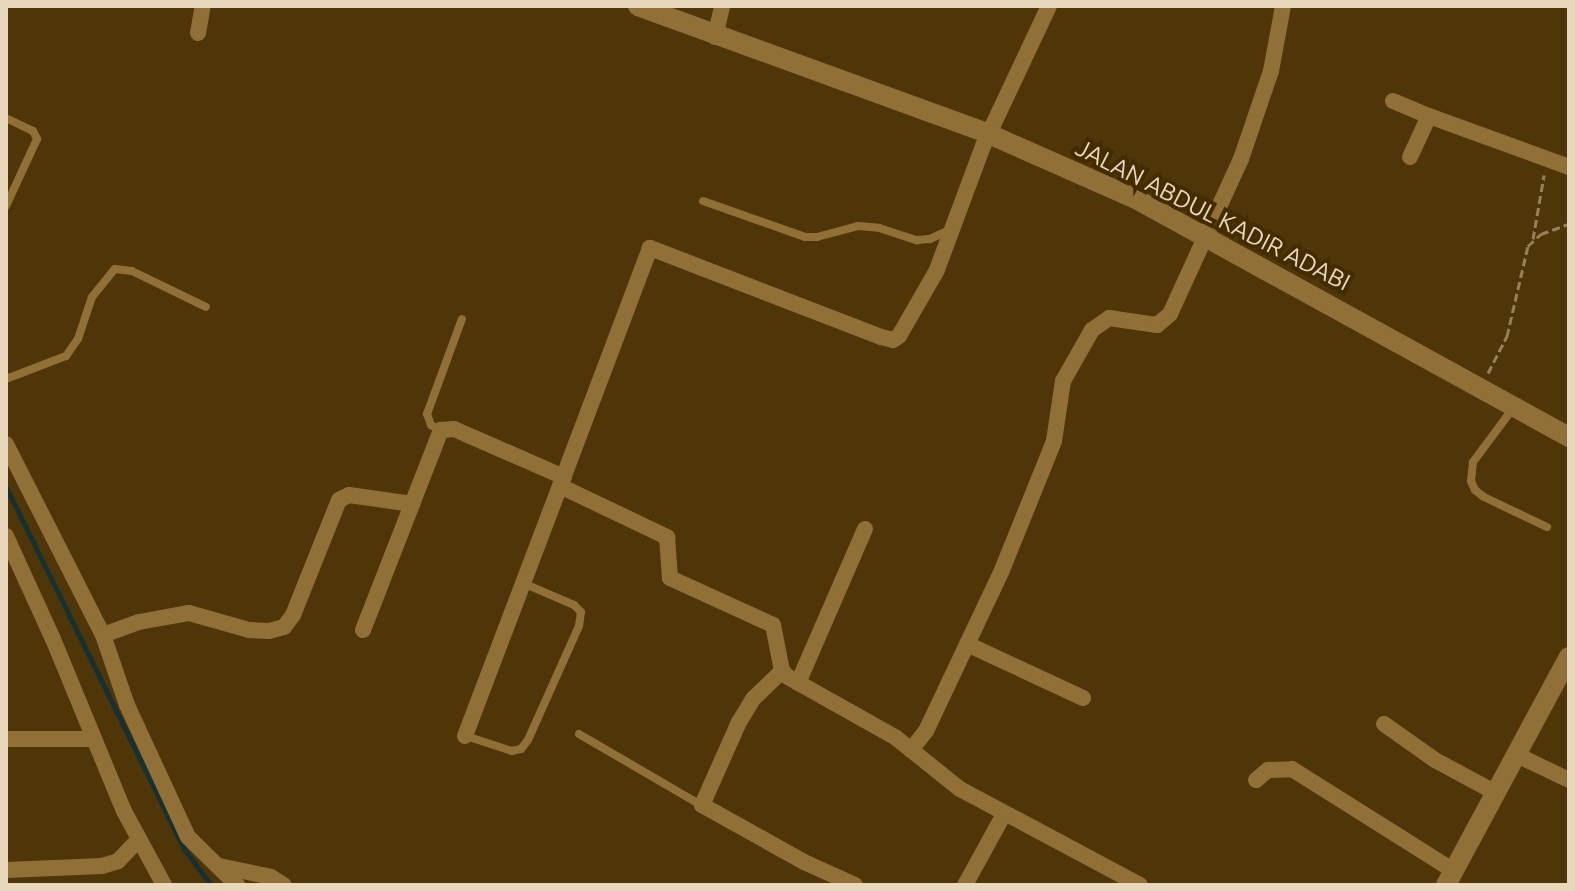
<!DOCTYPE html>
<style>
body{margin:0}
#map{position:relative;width:1575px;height:891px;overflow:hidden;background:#4e3608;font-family:Ubuntu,sans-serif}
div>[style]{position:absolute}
.stream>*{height:5px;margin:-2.5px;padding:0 2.5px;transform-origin:2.5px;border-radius:2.5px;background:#173132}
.path>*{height:3px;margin-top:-1.5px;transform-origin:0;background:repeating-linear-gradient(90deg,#96805b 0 8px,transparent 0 12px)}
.service>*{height:8px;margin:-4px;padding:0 4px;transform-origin:4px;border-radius:4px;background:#917037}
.minor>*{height:16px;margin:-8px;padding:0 8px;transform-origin:8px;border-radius:8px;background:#917037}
.tertiary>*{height:20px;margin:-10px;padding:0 10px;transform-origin:10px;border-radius:10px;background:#917037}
.secondary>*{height:20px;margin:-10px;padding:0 10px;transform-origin:10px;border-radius:10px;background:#917037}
span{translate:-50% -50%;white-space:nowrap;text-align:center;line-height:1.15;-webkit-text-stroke:8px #432c00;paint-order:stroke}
.street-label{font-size:24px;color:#ead8bc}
.frame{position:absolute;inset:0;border:8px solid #ead8bc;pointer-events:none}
</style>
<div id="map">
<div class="stream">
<div style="left:6px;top:487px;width:403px;rotate:63.8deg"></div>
<div style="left:184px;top:849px;width:45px;rotate:53.1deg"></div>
</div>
<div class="path">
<div style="left:1533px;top:239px;width:65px;rotate:-80.2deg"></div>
<div style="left:1488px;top:373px;width:42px;rotate:-62.8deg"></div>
<div style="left:1507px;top:336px;width:92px;rotate:-76.9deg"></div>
<div style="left:1528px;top:246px;width:18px;rotate:-43deg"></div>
<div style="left:1541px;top:234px;width:30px;rotate:-20deg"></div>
</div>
<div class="service">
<div style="left:6px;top:118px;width:30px;rotate:26deg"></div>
<div style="left:33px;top:131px;width:9px;rotate:63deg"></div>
<div style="left:37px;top:139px;width:74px;rotate:114.8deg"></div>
<div style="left:703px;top:201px;width:108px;rotate:19.4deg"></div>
<div style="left:805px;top:237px;width:12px"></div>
<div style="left:817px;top:237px;width:42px;rotate:-15deg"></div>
<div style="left:858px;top:226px;width:21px;rotate:5deg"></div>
<div style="left:879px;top:228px;width:40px;rotate:18deg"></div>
<div style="left:917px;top:240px;width:13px;rotate:-4deg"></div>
<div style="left:930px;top:239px;width:21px;rotate:-25deg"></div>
<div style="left:6px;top:379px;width:64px;rotate:-21deg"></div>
<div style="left:66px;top:356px;width:21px;rotate:-55deg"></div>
<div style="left:78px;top:339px;width:44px;rotate:-71.6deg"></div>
<div style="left:92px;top:297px;width:36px;rotate:-51deg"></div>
<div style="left:115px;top:269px;width:17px;rotate:7deg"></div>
<div style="left:132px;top:271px;width:82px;rotate:25.9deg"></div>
<div style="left:1514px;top:407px;width:69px;rotate:126.7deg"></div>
<div style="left:1473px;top:462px;width:19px;rotate:96deg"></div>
<div style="left:1471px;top:481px;width:10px;rotate:66deg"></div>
<div style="left:1475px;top:490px;width:11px;rotate:38deg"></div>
<div style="left:1484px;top:497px;width:70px;rotate:25.5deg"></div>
<div style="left:440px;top:430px;width:10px;rotate:-151deg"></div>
<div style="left:431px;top:425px;width:12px;rotate:-110deg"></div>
<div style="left:427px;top:414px;width:101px;rotate:-69.8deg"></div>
<div style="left:579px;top:734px;width:141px;rotate:30.2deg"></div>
<div style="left:466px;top:736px;width:48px;rotate:18.1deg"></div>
<div style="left:512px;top:751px;width:9px;rotate:-13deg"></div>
<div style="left:521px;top:749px;width:11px;rotate:-52deg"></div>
<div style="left:528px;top:740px;width:125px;rotate:-65.9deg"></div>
<div style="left:579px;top:626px;width:14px;rotate:-82deg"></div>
<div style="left:581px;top:612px;width:10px;rotate:-135deg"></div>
<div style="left:574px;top:605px;width:56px;rotate:-156.7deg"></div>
</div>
<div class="minor">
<div style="left:1049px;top:6px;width:155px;rotate:115.2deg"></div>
<div style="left:983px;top:146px;width:132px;rotate:110.4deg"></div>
<div style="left:937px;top:270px;width:76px;rotate:119.9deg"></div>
<div style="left:899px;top:336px;width:7px;rotate:146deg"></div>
<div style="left:893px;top:340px;width:12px;rotate:-166deg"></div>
<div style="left:881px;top:337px;width:248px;rotate:-158.9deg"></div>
<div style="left:650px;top:248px;width:254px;rotate:110.7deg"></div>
<div style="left:560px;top:486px;width:119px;rotate:25.5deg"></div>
<div style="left:667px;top:537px;width:41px;rotate:85.8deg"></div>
<div style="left:670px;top:578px;width:113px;rotate:24.5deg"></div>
<div style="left:773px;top:625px;width:47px;rotate:78.9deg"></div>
<div style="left:782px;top:671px;width:8px;rotate:45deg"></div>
<div style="left:788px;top:677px;width:123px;rotate:29.3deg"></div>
<div style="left:895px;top:737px;width:83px;rotate:38.7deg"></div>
<div style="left:960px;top:789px;width:204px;rotate:28.1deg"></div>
<div style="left:198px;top:33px;width:27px;rotate:-80deg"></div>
<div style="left:715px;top:37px;width:32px;rotate:-77deg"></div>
<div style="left:1393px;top:101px;width:39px;rotate:23deg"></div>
<div style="left:1410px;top:157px;width:45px;rotate:-65.1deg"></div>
<div style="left:1429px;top:116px;width:149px;rotate:20deg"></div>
<div style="left:6px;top:444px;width:214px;rotate:63.1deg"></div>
<div style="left:103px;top:635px;width:74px;rotate:71.1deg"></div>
<div style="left:127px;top:705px;width:145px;rotate:65.2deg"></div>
<div style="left:188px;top:837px;width:69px;rotate:44.4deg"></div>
<div style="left:6px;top:536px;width:113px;rotate:65.5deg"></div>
<div style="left:53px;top:639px;width:186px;rotate:67.6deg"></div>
<div style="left:124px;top:811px;width:84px;rotate:61.6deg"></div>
<div style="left:363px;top:630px;width:215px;rotate:-68.7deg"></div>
<div style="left:441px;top:430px;width:13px;rotate:-4deg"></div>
<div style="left:454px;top:429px;width:120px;rotate:23.6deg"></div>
<div style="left:103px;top:635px;width:38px;rotate:-20deg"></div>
<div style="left:139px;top:622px;width:51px;rotate:-10.2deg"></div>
<div style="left:189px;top:613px;width:62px;rotate:15.8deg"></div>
<div style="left:249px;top:630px;width:20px;rotate:3deg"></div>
<div style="left:269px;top:631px;width:16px;rotate:-15deg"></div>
<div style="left:284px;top:627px;width:15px;rotate:-53deg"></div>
<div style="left:293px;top:615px;width:124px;rotate:-68.2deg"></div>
<div style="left:339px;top:500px;width:11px;rotate:-27deg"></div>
<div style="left:349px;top:495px;width:64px;rotate:8.1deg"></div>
<div style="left:967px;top:644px;width:128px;rotate:25deg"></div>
<div style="left:782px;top:671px;width:40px;rotate:136deg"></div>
<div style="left:753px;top:699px;width:27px;rotate:121deg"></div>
<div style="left:739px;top:722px;width:91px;rotate:114deg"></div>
<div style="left:702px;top:805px;width:117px;rotate:29.2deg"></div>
<div style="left:804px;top:862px;width:56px;rotate:24.3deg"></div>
<div style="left:798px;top:683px;width:168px;rotate:-66.5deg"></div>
<div style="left:1384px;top:724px;width:62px;rotate:35.2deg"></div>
<div style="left:1435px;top:760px;width:69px;rotate:28.4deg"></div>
<div style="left:465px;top:736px;width:267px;rotate:-69.2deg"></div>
<div style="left:6px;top:739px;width:86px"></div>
<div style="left:911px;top:750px;width:24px;rotate:-52deg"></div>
<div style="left:926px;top:731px;width:178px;rotate:-64.7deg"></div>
<div style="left:1002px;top:570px;width:139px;rotate:-68deg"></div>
<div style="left:1054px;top:441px;width:61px;rotate:-81.5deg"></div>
<div style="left:1063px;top:381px;width:59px;rotate:-60.4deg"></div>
<div style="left:1092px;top:330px;width:21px;rotate:-35deg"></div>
<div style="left:1109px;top:318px;width:49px;rotate:8.3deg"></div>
<div style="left:1157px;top:325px;width:17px;rotate:-40deg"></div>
<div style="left:1170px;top:314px;width:170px;rotate:-65.4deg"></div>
<div style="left:1241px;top:159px;width:93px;rotate:-71.2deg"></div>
<div style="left:1271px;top:71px;width:66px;rotate:-79.5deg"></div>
<div style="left:1517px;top:755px;width:58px;rotate:25.7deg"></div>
<div style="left:1256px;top:780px;width:16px;rotate:-40deg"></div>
<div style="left:1268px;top:770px;width:24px;rotate:-2deg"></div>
<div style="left:1292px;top:769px;width:191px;rotate:32.2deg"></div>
<div style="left:219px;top:866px;width:53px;rotate:11.9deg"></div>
<div style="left:271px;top:877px;width:15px;rotate:32deg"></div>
<div style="left:6px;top:870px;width:96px;rotate:-2.4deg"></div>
<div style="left:102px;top:866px;width:17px;rotate:-17deg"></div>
<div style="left:118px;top:861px;width:30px;rotate:-46deg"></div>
<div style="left:965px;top:885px;width:81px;rotate:-61.2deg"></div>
</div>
<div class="tertiary">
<div style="left:1446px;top:885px;width:259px;rotate:-61.7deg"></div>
</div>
<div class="secondary">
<div style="left:638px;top:6px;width:374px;rotate:20deg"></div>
<div style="left:989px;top:134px;width:161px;rotate:23.9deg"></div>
<div style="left:1136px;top:199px;width:494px;rotate:28.8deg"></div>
</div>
<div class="street-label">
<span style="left:1213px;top:215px;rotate:27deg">JALAN ABDUL KADIR ADABI</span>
</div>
<div class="frame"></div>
</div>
